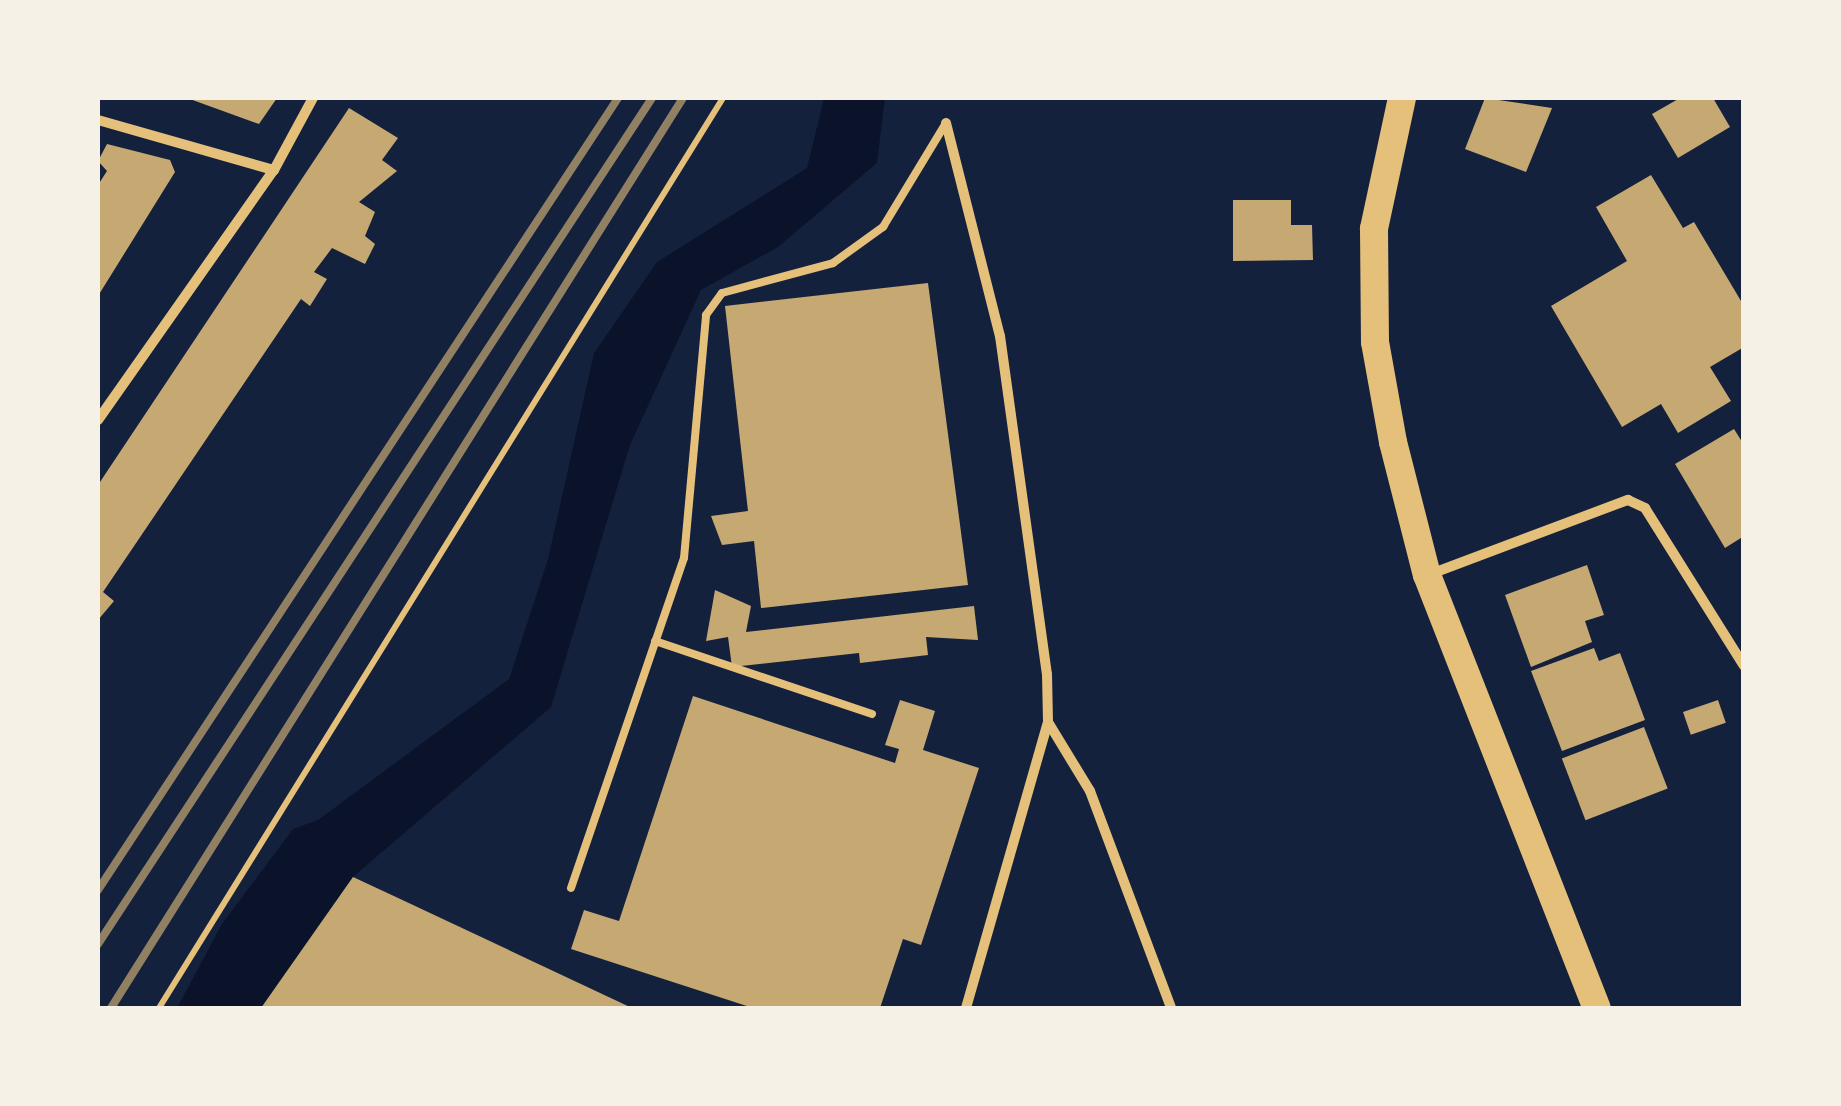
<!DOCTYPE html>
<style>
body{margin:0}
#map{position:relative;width:1841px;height:1106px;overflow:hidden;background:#14213d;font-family:Karla,sans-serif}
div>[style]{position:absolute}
.water>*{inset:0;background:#0b132b}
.building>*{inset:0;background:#c6a872;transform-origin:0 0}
.path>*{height:6px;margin:-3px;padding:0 3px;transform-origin:3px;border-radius:3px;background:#e5c07b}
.service>*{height:8px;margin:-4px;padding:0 4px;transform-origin:4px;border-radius:4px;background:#e5c07b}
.minor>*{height:10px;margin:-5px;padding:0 5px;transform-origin:5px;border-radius:5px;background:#e5c07b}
.trunk>*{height:28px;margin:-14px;padding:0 14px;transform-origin:14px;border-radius:14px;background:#e5c07b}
.rail>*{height:8px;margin:-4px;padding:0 4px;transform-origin:4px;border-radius:4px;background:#918062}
span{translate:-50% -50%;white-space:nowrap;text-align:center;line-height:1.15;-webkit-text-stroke:8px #f6f1e7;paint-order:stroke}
.frame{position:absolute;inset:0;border:100px solid #f6f1e7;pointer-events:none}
</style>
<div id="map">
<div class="water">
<div style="clip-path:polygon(824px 98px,885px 98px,877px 163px,778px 247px,701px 290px,630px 445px,551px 707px,353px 877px,261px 1008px,177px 1008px,222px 924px,293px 829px,318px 820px,509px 679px,548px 559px,594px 353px,657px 262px,807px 168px)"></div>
</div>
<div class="building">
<div style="clip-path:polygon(187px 98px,277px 98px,259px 124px)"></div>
<div style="clip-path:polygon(1485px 98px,1552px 108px,1526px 172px,1465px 149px)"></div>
<div style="clip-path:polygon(1680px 98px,1713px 98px,1730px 127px,1678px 158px,1652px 114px)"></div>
<div style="clip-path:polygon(349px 108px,398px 138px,382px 160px,397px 171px,359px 202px,375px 212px,365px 236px,375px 244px,365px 264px,332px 248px,314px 272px,327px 279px,310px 306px,301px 299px,103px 592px,114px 601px,98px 620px,98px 485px)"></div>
<div style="clip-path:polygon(107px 144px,170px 160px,175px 172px,98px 296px,98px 185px,107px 171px,98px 161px)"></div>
<div style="clip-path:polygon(1651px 175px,1683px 228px,1694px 222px,1744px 306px,1744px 347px,1710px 367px,1731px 401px,1678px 433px,1661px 404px,1622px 427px,1551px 306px,1627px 261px,1596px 207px)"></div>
<div style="clip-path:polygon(1233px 200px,1291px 200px,1291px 225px,1312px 225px,1313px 260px,1233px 261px)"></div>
<div style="clip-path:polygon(928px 283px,968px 585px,761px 608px,754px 541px,722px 545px,711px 516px,748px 511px,725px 306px)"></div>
<div style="clip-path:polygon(1734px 429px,1744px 445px,1744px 536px,1725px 548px,1675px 464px)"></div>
<div style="clip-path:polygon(1587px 565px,1604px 615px,1585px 621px,1592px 642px,1531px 667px,1505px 595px)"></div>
<div style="clip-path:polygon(715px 590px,751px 606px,746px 632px,974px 606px,978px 640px,926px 637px,928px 655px,860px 663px,859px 653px,732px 667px,728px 637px,706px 641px)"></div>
<div style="clip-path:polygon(1594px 648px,1599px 661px,1620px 653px,1645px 720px,1562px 751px,1531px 671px)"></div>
<div style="clip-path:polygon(693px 696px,895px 763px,899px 749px,885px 745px,900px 700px,935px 711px,923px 750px,979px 768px,921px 945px,903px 939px,880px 1008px,753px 1008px,571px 949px,584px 910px,619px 921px)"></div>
<div style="left:1718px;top:700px;width:24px;height:37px;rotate:71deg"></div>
<div style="left:1644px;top:727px;width:66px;height:88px;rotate:69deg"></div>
<div style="clip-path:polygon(353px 877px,396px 897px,632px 1008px,261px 1008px)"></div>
</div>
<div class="path">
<div style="left:159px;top:1008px;width:1071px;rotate:-58.21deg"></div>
</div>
<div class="service">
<div style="left:655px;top:641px;width:229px;rotate:18.6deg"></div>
<div style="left:571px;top:888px;width:349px;rotate:-71.1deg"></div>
<div style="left:684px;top:558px;width:244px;rotate:-84.8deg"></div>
<div style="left:706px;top:315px;width:27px;rotate:-54deg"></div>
<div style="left:722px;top:293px;width:115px;rotate:-15.1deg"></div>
<div style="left:833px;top:263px;width:62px;rotate:-35.8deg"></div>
<div style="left:883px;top:227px;width:122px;rotate:-58.8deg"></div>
</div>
<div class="minor">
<div style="left:98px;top:120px;width:183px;rotate:15.9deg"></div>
<div style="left:946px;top:123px;width:220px;rotate:75.8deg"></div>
<div style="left:1000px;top:336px;width:341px;rotate:82.1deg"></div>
<div style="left:1047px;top:674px;width:48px;rotate:88.8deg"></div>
<div style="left:1048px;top:722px;width:298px;rotate:106deg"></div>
<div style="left:98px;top:420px;width:306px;rotate:-54.9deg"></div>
<div style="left:274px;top:170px;width:82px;rotate:-61.6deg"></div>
<div style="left:1428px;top:575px;width:214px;rotate:-20.6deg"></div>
<div style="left:1628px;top:500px;width:19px;rotate:25deg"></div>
<div style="left:1645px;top:508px;width:186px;rotate:57.9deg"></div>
<div style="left:1048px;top:722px;width:81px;rotate:58.7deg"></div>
<div style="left:1090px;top:791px;width:232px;rotate:69.5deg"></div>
</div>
<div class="trunk">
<div style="left:1402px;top:98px;width:134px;rotate:102.1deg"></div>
<div style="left:1374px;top:229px;width:113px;rotate:89.5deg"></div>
<div style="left:1375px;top:342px;width:102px;rotate:79.8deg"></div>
<div style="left:1393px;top:442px;width:137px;rotate:75.7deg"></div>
<div style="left:1427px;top:575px;width:465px;rotate:68.6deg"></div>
</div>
<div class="rail">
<div style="left:98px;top:890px;width:947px;rotate:-56.71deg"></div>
<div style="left:98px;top:944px;width:1011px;rotate:-56.78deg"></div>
<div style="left:111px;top:1008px;width:1075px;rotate:-57.85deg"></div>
</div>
<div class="frame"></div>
</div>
